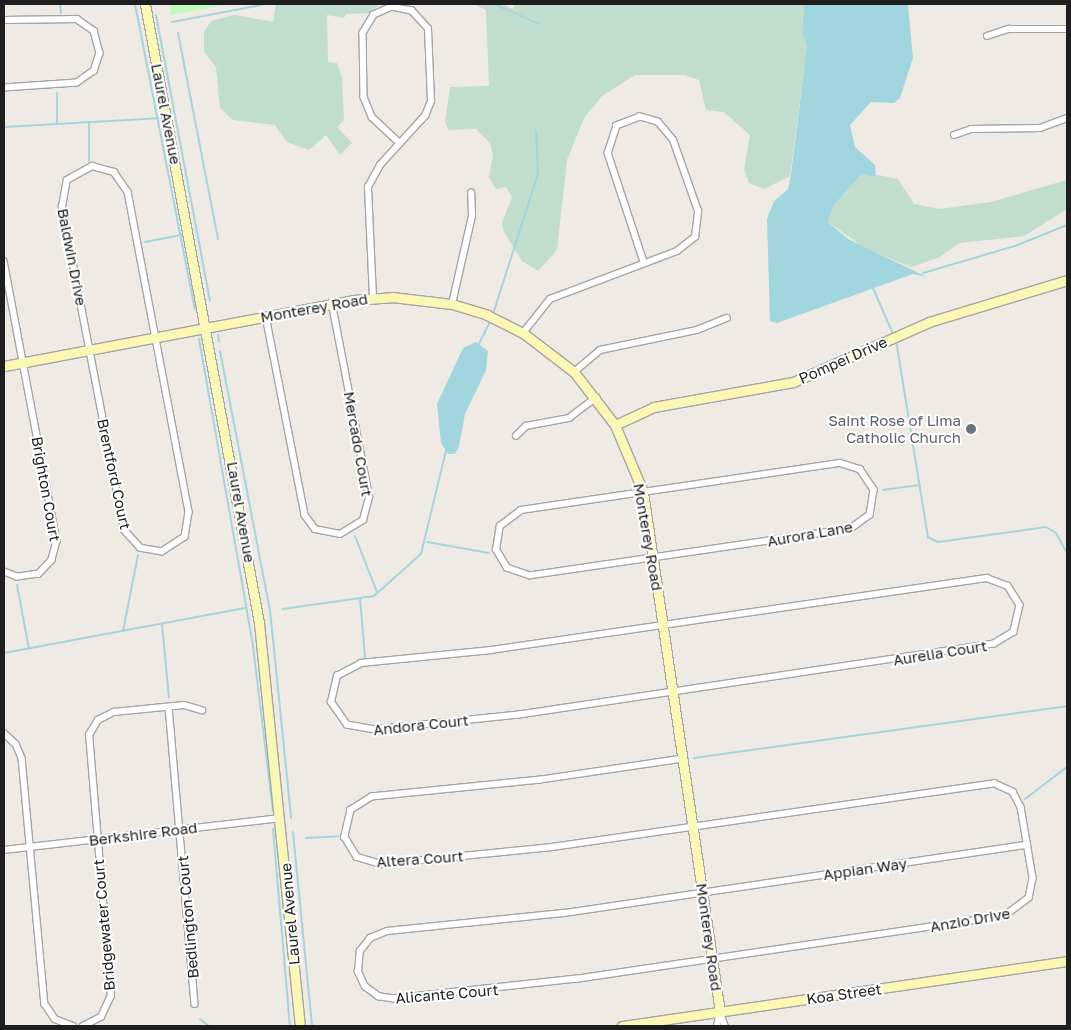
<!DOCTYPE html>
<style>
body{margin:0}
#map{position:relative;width:1071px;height:1030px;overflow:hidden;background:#efeae3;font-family:"Golos Text",sans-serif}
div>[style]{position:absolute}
.wetland>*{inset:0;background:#c0ddcd}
.park>*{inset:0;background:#c0fbbe}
.water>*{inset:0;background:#a2d6de}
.stream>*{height:2px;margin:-1px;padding:0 1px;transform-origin:1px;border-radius:1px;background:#a2d6de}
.roads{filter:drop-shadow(1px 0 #a5a5a5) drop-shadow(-1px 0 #a5a5a5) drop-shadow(0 1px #a5a5a5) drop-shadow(0 -1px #a5a5a5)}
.street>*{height:5.5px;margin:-2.75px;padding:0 2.75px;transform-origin:2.75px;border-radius:2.75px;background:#fff}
.secondary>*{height:9px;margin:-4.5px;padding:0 4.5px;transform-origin:4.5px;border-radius:4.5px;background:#fbf8b5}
.dots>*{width:14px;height:14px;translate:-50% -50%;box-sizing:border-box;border:2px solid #fff;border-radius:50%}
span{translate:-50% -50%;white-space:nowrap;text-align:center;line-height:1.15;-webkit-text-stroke:4px #fff;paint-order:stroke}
.street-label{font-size:15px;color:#1e1e1e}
.worship-label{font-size:15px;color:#5b616d}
.right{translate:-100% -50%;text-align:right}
.frame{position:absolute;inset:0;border:5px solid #1e1e1e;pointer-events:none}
</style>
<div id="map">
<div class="wetland">
<div style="clip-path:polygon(276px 4px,380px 4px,370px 13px,346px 14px,344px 18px,327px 15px,328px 62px,337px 63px,342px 78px,344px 120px,337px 127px,352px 143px,340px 155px,326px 135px,309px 150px,287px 142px,275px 125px,233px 120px,220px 108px,216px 67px,204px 52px,204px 32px,211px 21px,235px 15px,273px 22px)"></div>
<div style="clip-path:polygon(474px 4px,502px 4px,513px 9px,515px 4px,804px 4px,802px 33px,807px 46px,790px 176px,764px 189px,749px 183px,744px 170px,750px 135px,724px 112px,706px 110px,699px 80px,684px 75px,635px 75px,602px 96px,584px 118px,567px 160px,557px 250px,538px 271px,522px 261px,504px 232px,502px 223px,512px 197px,506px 187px,496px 189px,489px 177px,493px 155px,490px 143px,476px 129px,449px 130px,445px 122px,450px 87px,489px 86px,486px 10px)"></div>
<div style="clip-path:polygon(868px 173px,898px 179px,914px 204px,939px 209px,991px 202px,1067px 180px,1067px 209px,1024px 236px,959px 243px,940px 257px,911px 267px,865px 248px,828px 222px,834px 205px,862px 174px)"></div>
</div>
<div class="park">
<div style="clip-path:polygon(169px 4px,230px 4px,171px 15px)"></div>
</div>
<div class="water">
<div style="clip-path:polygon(804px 4px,908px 4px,913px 58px,900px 98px,894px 103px,871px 102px,850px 125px,855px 147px,875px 165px,876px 177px,862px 174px,834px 205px,828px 222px,848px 239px,927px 277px,913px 274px,777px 323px,770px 321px,767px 219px,774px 201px,788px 189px,791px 174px,807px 46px,802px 33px)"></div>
<div style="clip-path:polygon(476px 342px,488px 351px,486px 370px,465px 414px,459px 446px,455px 454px,448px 454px,441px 443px,437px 404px,463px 348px)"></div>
</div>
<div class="stream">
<div style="left:60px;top:4px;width:9px;rotate:84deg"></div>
<div style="left:135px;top:4px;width:311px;rotate:78.9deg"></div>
<div style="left:494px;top:4px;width:49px;rotate:24deg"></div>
<div style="left:156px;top:15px;width:291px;rotate:79.3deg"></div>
<div style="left:172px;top:22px;width:96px;rotate:-10.8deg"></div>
<div style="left:178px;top:33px;width:210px;rotate:79deg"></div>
<div style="left:57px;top:93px;width:30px;rotate:90deg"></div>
<div style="left:89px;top:122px;width:39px;rotate:90deg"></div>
<div style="left:4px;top:127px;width:154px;rotate:-3.3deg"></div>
<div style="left:145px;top:242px;width:37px;rotate:-11deg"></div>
<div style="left:923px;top:273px;width:96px;rotate:-16.4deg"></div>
<div style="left:1015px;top:246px;width:56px;rotate:-22deg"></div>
<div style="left:873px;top:288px;width:50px;rotate:66.5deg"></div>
<div style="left:493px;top:314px;width:147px;rotate:-72.2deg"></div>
<div style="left:538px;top:174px;width:43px;rotate:-92.7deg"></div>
<div style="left:218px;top:335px;width:7px;rotate:82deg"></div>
<div style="left:199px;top:339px;width:312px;rotate:80deg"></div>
<div style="left:253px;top:646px;width:166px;rotate:83.1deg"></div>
<div style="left:896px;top:340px;width:200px;rotate:80.8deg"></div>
<div style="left:928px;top:537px;width:11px;rotate:27deg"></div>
<div style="left:938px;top:542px;width:109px;rotate:-7.9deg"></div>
<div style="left:1046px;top:527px;width:12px;rotate:31deg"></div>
<div style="left:1056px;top:533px;width:23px;rotate:61deg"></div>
<div style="left:479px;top:344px;width:25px;rotate:-64deg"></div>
<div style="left:220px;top:351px;width:264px;rotate:79.1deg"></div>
<div style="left:270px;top:610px;width:209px;rotate:84.2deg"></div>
<div style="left:883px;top:490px;width:35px;rotate:-8deg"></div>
<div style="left:355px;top:536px;width:60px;rotate:68.6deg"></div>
<div style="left:427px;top:542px;width:63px;rotate:10.1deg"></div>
<div style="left:17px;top:585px;width:65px;rotate:79.4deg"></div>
<div style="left:360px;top:598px;width:60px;rotate:85.2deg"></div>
<div style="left:283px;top:609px;width:92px;rotate:-8.1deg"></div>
<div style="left:374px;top:596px;width:63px;rotate:-41.8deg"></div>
<div style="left:421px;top:554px;width:106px;rotate:-76.4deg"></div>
<div style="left:162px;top:624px;width:74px;rotate:84.6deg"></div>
<div style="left:123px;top:631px;width:77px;rotate:-78.8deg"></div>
<div style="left:4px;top:653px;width:245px;rotate:-10.6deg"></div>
<div style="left:694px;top:758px;width:377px;rotate:-7.9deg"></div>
<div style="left:1025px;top:799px;width:53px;rotate:-37.3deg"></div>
<div style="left:273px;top:829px;width:198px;rotate:85.1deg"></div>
<div style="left:293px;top:832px;width:194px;rotate:84.4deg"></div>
<div style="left:306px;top:838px;width:33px;rotate:-3deg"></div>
<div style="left:200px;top:1019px;width:11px;rotate:38deg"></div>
</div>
<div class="roads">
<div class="street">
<div style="left:4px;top:20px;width:73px;rotate:-0.8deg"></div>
<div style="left:77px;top:19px;width:21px;rotate:35deg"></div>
<div style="left:94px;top:31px;width:23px;rotate:75deg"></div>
<div style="left:100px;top:53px;width:19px;rotate:108deg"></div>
<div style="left:94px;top:71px;width:21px;rotate:145deg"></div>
<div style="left:77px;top:83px;width:73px;rotate:176.1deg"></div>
<div style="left:987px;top:36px;width:23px;rotate:-18deg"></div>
<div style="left:1009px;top:29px;width:58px"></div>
<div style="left:954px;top:135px;width:18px;rotate:-19deg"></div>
<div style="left:971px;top:129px;width:69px;rotate:-0.8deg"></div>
<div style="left:1040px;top:128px;width:29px;rotate:-20deg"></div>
<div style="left:92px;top:166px;width:23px;rotate:15deg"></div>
<div style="left:114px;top:172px;width:24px;rotate:55deg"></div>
<div style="left:128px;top:192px;width:326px;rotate:79.2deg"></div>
<div style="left:189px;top:512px;width:25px;rotate:99deg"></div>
<div style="left:185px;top:537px;width:27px;rotate:147deg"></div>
<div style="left:162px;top:552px;width:22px;rotate:-170deg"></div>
<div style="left:140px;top:548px;width:24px;rotate:-132deg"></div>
<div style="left:124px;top:530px;width:329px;rotate:-100.9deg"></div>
<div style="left:62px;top:207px;width:27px;rotate:-80deg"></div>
<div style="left:67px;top:180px;width:29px;rotate:-29deg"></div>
<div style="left:4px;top:261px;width:285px;rotate:79.3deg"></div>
<div style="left:57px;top:541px;width:20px;rotate:105deg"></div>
<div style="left:52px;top:560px;width:19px;rotate:133deg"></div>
<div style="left:39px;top:574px;width:22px;rotate:172deg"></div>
<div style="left:17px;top:577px;width:14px;rotate:-159deg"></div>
<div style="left:373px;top:298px;width:111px;rotate:-92.6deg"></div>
<div style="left:368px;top:187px;width:25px;rotate:-61deg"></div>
<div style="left:380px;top:165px;width:61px;rotate:-47.7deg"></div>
<div style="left:421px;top:120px;width:6px;rotate:-45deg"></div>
<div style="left:425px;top:116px;width:16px;rotate:-68deg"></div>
<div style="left:431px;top:101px;width:72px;rotate:-92.4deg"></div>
<div style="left:428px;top:29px;width:24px;rotate:-132deg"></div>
<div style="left:412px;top:11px;width:20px;rotate:-169deg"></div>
<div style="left:392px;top:7px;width:20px;rotate:156deg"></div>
<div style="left:374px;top:15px;width:21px;rotate:121deg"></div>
<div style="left:363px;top:33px;width:64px;rotate:89.1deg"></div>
<div style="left:364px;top:97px;width:22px;rotate:68deg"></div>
<div style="left:372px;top:117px;width:38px;rotate:43deg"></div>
<div style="left:452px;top:304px;width:90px;rotate:-77.2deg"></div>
<div style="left:472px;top:216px;width:23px;rotate:-92deg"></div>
<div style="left:266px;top:316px;width:203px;rotate:78.9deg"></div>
<div style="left:305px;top:515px;width:17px;rotate:54deg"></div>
<div style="left:315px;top:529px;width:25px;rotate:11deg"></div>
<div style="left:340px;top:534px;width:27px;rotate:-31deg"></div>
<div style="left:363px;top:520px;width:24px;rotate:-75deg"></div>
<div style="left:369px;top:497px;width:197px;rotate:-100.9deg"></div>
<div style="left:523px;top:333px;width:43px;rotate:-51.5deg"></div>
<div style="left:550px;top:299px;width:136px;rotate:-20.7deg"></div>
<div style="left:677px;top:251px;width:23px;rotate:-38deg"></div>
<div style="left:695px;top:237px;width:26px;rotate:-83deg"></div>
<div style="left:698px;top:211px;width:75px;rotate:-109.4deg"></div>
<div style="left:673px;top:140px;width:23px;rotate:-130deg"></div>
<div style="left:658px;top:122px;width:19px;rotate:-164deg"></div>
<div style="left:640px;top:117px;width:25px;rotate:159deg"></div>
<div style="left:617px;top:126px;width:28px;rotate:108deg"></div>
<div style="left:608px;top:153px;width:115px;rotate:71.7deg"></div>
<div style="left:574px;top:372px;width:34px;rotate:-40deg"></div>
<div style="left:600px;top:350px;width:99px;rotate:-11.7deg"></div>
<div style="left:697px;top:330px;width:32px;rotate:-22deg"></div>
<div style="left:516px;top:436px;width:14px;rotate:-45deg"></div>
<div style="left:526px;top:426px;width:44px;rotate:-10.5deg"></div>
<div style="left:569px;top:418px;width:34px;rotate:-37deg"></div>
<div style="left:840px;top:463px;width:21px;rotate:17deg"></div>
<div style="left:860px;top:469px;width:25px;rotate:56deg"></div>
<div style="left:874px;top:490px;width:25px;rotate:99deg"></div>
<div style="left:870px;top:515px;width:24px;rotate:144deg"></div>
<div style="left:851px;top:529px;width:324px;rotate:171.7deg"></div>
<div style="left:530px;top:576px;width:24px;rotate:-161deg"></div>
<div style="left:507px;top:568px;width:21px;rotate:-121deg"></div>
<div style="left:496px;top:550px;width:24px;rotate:-81deg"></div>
<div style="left:500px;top:526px;width:26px;rotate:-37deg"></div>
<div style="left:521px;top:510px;width:322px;rotate:-8.4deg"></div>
<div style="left:987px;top:578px;width:22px;rotate:21deg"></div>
<div style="left:1008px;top:586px;width:22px;rotate:58deg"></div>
<div style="left:1020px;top:605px;width:28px;rotate:103deg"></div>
<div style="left:1014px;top:632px;width:23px;rotate:149deg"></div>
<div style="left:994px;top:644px;width:480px;rotate:171.5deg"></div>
<div style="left:519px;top:715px;width:145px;rotate:174.1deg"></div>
<div style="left:375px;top:730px;width:28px;rotate:-170deg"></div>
<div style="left:347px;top:725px;width:28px;rotate:-125deg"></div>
<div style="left:331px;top:702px;width:27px;rotate:-77deg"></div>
<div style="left:337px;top:676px;width:27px;rotate:-28deg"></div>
<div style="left:361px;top:663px;width:131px;rotate:-5.7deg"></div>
<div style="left:491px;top:650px;width:501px;rotate:-8.26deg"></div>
<div style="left:169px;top:707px;width:298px;rotate:85deg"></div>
<div style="left:4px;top:733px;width:16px;rotate:43deg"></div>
<div style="left:16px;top:744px;width:15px;rotate:67deg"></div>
<div style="left:22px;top:758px;width:247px;rotate:84.7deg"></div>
<div style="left:45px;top:1004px;width:18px;rotate:56deg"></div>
<div style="left:55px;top:1019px;width:19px;rotate:21deg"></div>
<div style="left:683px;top:759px;width:144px;rotate:171.6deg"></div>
<div style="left:541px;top:780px;width:170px;rotate:174.3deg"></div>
<div style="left:372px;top:797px;width:25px;rotate:148deg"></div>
<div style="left:351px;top:810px;width:28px;rotate:103deg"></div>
<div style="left:345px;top:837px;width:23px;rotate:59deg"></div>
<div style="left:357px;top:857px;width:26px;rotate:16deg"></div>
<div style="left:382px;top:864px;width:171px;rotate:-5.7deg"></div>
<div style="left:552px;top:847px;width:447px;rotate:-8.2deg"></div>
<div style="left:994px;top:783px;width:21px;rotate:25deg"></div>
<div style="left:1013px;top:792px;width:17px;rotate:62deg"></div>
<div style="left:1021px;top:807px;width:72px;rotate:80.4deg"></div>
<div style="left:1033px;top:878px;width:20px;rotate:101deg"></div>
<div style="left:1029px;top:898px;width:30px;rotate:143deg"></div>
<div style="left:1005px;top:916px;width:433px;rotate:171.6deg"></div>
<div style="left:577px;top:979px;width:184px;rotate:173.8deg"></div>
<div style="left:394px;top:999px;width:15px;rotate:-172deg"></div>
<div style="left:379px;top:997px;width:17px;rotate:-144deg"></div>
<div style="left:365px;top:987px;width:17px;rotate:-115deg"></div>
<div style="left:358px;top:972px;width:21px;rotate:-85deg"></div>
<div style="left:360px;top:951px;width:16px;rotate:-52deg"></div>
<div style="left:370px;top:938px;width:18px;rotate:-22deg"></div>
<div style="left:387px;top:931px;width:179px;rotate:-5.8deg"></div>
<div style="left:565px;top:913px;width:467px;rotate:-8.4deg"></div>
<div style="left:4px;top:850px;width:278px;rotate:-6.6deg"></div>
<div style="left:720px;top:1012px;width:15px;rotate:70deg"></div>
<div style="left:83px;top:1026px;width:20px;rotate:-27deg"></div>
<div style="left:101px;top:1017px;width:23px;rotate:-65deg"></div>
<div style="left:111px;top:996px;width:262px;rotate:-94.8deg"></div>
<div style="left:89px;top:735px;width:17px;rotate:-59deg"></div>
<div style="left:98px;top:720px;width:18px;rotate:-27deg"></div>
<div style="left:114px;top:712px;width:70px;rotate:-5.7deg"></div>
<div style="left:184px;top:705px;width:19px;rotate:16deg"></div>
<div style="left:717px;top:1026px;width:14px;rotate:-78deg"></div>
</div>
<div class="secondary">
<div style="left:145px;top:4px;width:629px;rotate:79.56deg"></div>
<div style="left:259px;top:623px;width:405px;rotate:84.2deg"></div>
<div style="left:4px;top:366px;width:355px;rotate:-10.7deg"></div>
<div style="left:353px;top:300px;width:39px;rotate:-4deg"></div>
<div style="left:392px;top:297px;width:60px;rotate:6.7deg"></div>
<div style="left:452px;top:304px;width:37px;rotate:17deg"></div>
<div style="left:487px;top:315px;width:40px;rotate:26.6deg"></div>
<div style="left:523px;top:333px;width:64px;rotate:37.4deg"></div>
<div style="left:574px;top:372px;width:67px;rotate:52.3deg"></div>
<div style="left:615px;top:425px;width:73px;rotate:67.3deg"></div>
<div style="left:643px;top:492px;width:526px;rotate:81.58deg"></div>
<div style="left:615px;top:425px;width:43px;rotate:-24.8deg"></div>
<div style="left:654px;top:407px;width:141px;rotate:-10.2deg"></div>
<div style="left:793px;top:382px;width:149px;rotate:-23.8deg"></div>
<div style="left:929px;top:322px;width:144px;rotate:-16.9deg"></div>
<div style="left:622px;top:1026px;width:450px;rotate:-8.3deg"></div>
</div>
</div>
<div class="dots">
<div style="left:971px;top:429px;background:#6b7280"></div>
</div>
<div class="street-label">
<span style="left:166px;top:114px;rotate:79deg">Laurel Avenue</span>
<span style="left:72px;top:257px;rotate:79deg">Baldwin Drive</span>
<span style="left:314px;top:308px;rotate:-10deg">Monterey Road</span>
<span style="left:843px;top:360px;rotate:-24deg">Pompei Drive</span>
<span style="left:358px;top:444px;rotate:80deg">Mercado Court</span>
<span style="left:114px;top:474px;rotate:78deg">Brentford Court</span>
<span style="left:46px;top:489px;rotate:80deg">Brighton Court</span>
<span style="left:241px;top:512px;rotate:80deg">Laurel Avenue</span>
<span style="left:810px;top:534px;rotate:-10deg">Aurora Lane</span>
<span style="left:648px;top:537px;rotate:80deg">Monterey Road</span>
<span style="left:940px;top:653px;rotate:-9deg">Aurelia Court</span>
<span style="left:421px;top:725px;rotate:-6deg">Andora Court</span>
<span style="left:143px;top:834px;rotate:-7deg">Berkshire Road</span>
<span style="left:420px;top:859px;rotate:-4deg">Altera Court</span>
<span style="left:865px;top:869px;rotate:-8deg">Appian Way</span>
<span style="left:290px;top:914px;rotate:-95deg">Laurel Avenue</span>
<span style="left:188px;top:917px;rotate:-95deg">Bedlington Court</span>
<span style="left:970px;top:920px;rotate:-10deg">Anzio Drive</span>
<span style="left:104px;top:925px;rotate:-95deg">Bridgewater Court</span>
<span style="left:709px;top:937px;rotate:82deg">Monterey Road</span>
<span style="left:447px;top:994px;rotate:-5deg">Alicante Court</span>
<span style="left:844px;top:994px;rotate:-8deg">Koa Street</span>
</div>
<div class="worship-label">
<span class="right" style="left:961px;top:429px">Saint Rose of Lima<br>Catholic Church</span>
</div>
<div class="frame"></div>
</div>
